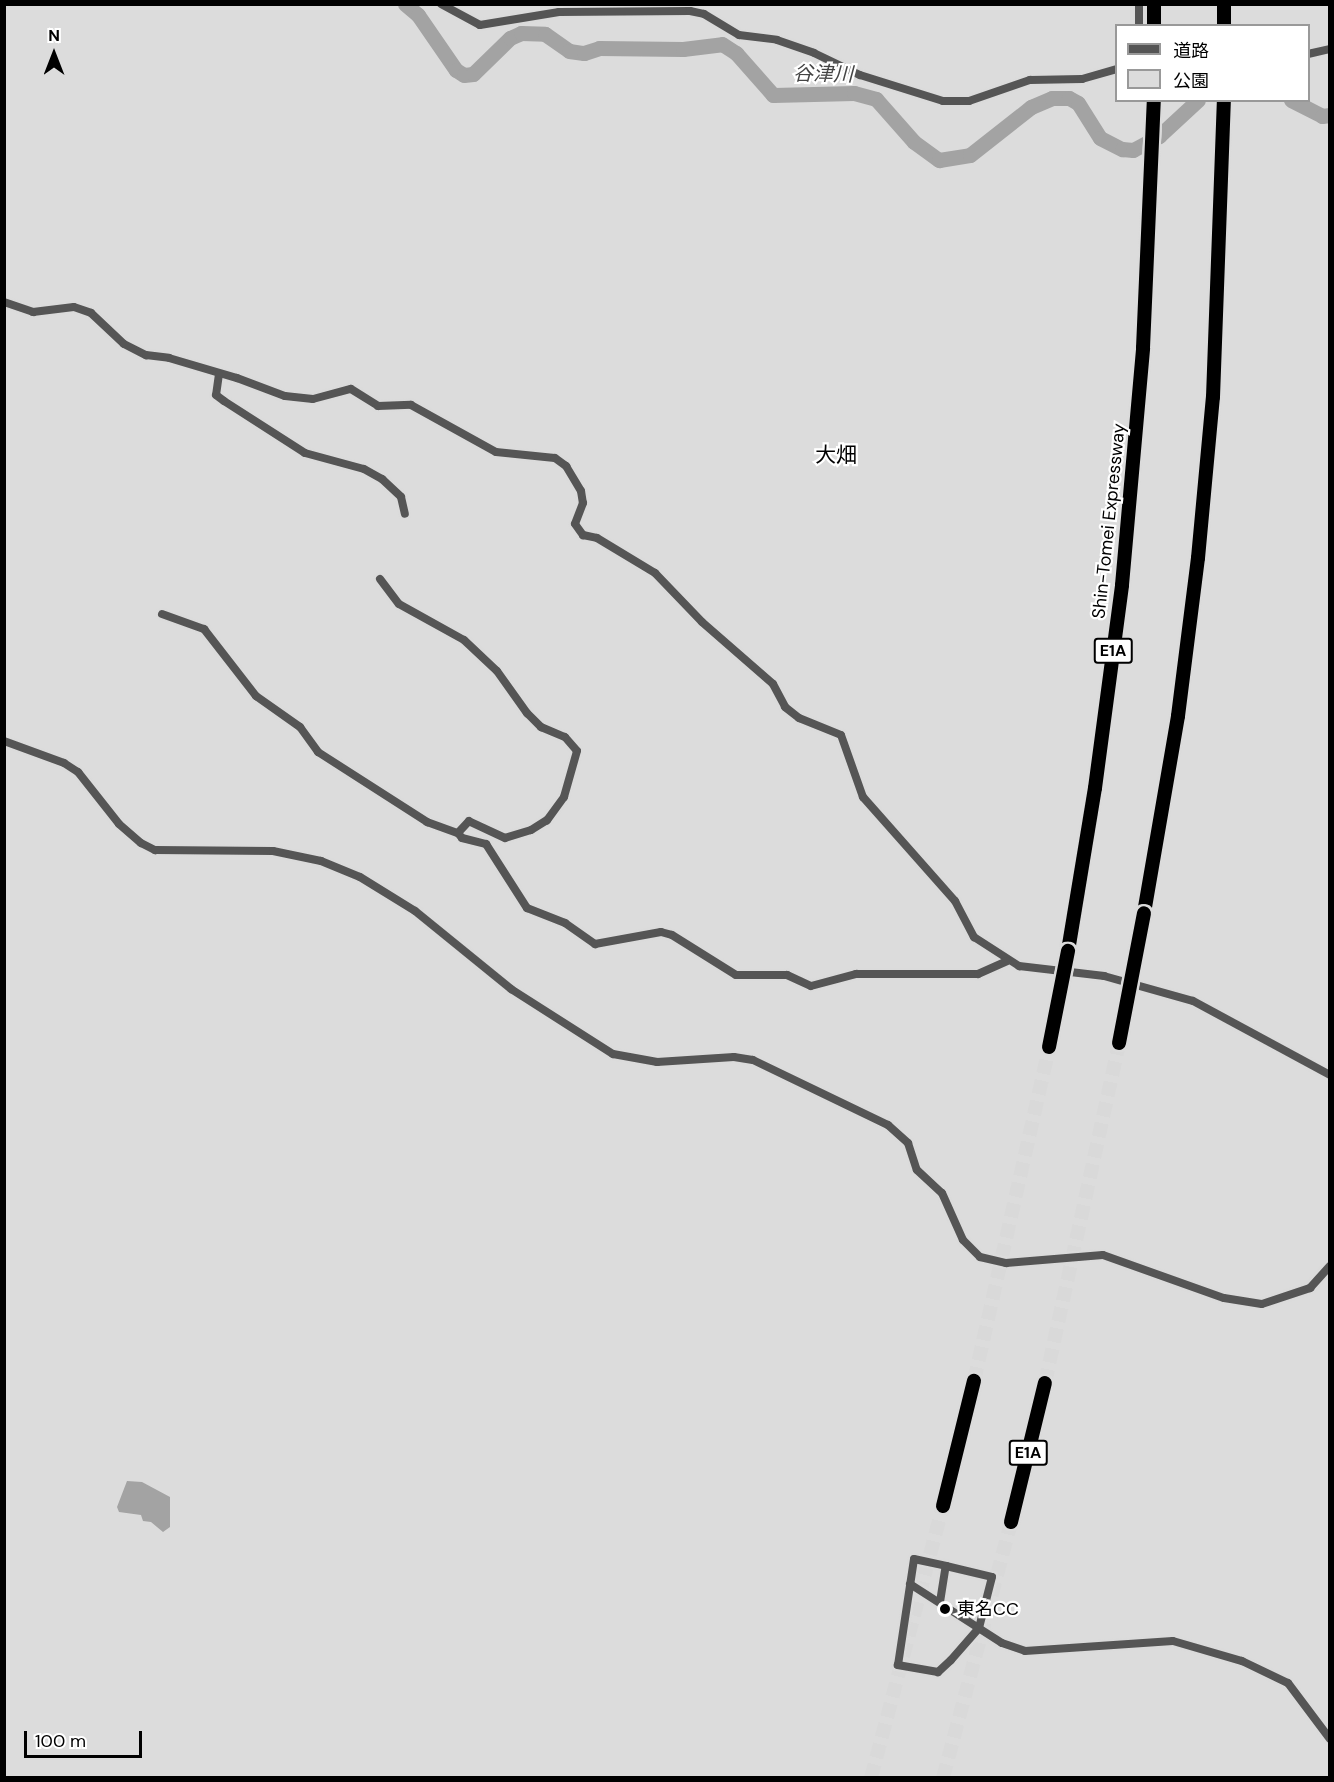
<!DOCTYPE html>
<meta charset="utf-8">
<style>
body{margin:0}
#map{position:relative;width:1334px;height:1782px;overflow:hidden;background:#fff;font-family:"DM Sans","Noto Sans JP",sans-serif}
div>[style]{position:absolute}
.green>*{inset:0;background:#dcdcdc}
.water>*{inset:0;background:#a3a3a3}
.river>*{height:15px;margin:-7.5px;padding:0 7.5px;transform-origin:7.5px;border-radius:7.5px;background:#a3a3a3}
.highway-tunnel>*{height:14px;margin-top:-7px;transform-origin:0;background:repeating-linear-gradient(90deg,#d9d9d9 0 14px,transparent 0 21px)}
.roads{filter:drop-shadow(2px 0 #dbdbdb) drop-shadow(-2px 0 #dbdbdb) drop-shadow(0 2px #dbdbdb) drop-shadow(0 -2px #dbdbdb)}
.street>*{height:8px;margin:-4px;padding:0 4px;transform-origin:4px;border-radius:4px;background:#555}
.highway>*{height:14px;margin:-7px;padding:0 7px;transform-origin:7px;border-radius:7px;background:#000}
.bridges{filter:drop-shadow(2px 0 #dbdbdb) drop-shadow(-2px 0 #dbdbdb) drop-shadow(0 2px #dbdbdb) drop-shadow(0 -2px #dbdbdb)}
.highway-bridge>*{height:14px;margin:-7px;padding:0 7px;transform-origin:7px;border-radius:7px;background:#000}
.dots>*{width:16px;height:16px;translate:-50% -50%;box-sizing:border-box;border:3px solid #fff;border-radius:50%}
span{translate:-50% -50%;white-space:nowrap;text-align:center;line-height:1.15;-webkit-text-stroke:4.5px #fff;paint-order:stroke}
.shield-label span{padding:2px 4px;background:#fff;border:2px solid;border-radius:4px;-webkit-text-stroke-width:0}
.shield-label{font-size:16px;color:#000;font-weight:700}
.street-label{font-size:18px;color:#000}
.poi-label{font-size:18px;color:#000}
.left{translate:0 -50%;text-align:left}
.water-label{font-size:20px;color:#444;font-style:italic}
.quarter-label{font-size:21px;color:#000}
.frame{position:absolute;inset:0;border:6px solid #000;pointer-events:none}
.legend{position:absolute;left:1115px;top:24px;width:195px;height:78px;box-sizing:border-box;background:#fff;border:2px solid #999;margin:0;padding:8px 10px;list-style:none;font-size:18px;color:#000}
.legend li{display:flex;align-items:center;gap:12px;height:30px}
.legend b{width:30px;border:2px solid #999}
.north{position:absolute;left:24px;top:24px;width:60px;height:60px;-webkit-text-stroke:4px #fff;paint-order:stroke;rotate:0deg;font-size:16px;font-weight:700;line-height:24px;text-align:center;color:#000}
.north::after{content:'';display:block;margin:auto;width:21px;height:27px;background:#000;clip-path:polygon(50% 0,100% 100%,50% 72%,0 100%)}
.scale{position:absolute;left:24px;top:1731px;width:118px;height:27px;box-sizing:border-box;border:3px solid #000;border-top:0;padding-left:8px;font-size:18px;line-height:21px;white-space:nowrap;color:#000;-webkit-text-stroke:4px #fff;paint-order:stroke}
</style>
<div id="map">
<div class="green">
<div style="clip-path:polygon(evenodd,5px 5px,1329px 5px,1329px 1777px,5px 1777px,5px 5px,1116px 26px,1308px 26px,1308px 100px,1116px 100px,1116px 26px,5px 5px,1261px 1664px,1294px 1687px,1325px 1729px,1261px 1664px)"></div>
</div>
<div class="water">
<div style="clip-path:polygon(127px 1481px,142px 1482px,170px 1497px,170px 1527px,163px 1532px,151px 1522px,143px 1521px,141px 1515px,119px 1512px,117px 1507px)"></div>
</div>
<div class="river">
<div style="left:405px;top:4px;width:17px;rotate:40deg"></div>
<div style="left:418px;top:15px;width:67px;rotate:55.4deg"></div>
<div style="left:456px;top:70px;width:9px;rotate:32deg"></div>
<div style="left:464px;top:75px;width:9px;rotate:-6deg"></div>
<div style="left:473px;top:74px;width:52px;rotate:-44.2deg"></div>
<div style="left:510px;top:38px;width:12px;rotate:-24deg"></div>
<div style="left:521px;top:33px;width:24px;rotate:2deg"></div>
<div style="left:545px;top:34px;width:29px;rotate:35deg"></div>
<div style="left:569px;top:51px;width:15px;rotate:8deg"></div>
<div style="left:584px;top:53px;width:16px;rotate:-18deg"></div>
<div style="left:599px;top:48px;width:84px;rotate:0.7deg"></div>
<div style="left:683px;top:49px;width:39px;rotate:-7deg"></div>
<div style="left:722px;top:44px;width:17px;rotate:33deg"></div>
<div style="left:736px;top:53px;width:56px;rotate:48.6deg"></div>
<div style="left:773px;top:95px;width:81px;rotate:-1.4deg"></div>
<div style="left:854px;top:93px;width:23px;rotate:15deg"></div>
<div style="left:876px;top:99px;width:57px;rotate:48.5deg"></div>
<div style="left:914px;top:142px;width:31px;rotate:36deg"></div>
<div style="left:939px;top:160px;width:31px;rotate:-9deg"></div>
<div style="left:970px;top:155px;width:78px;rotate:-38.2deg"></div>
<div style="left:1031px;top:107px;width:23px;rotate:-23deg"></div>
<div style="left:1052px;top:98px;width:17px"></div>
<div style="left:1069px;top:98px;width:10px;rotate:29deg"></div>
<div style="left:1078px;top:103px;width:41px;rotate:57.8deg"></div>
<div style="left:1100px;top:138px;width:25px;rotate:27deg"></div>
<div style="left:1122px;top:149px;width:11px;rotate:5deg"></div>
<div style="left:1133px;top:150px;width:30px;rotate:-28deg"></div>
<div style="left:1159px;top:136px;width:53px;rotate:-42.7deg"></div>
<div style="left:1291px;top:100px;width:35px;rotate:27deg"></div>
<div style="left:1322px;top:116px;width:8px;rotate:-7deg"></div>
</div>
<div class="highway-tunnel">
<div style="left:974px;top:1381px;width:342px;rotate:-77.3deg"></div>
<div style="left:1045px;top:1383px;width:348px;rotate:-77.7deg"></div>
<div style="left:871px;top:1778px;width:281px;rotate:-75.2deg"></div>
<div style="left:943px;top:1778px;width:265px;rotate:-75.1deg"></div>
</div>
<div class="roads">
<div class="street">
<div style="left:441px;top:4px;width:44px;rotate:28.3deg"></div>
<div style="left:480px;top:25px;width:80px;rotate:-9.3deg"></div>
<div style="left:559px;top:12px;width:131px;rotate:-0.4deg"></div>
<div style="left:690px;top:11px;width:14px;rotate:12deg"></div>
<div style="left:704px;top:14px;width:41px;rotate:31deg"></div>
<div style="left:739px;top:35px;width:38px;rotate:7deg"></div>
<div style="left:777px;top:40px;width:39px;rotate:19deg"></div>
<div style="left:814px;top:53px;width:51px;rotate:25.6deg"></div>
<div style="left:860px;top:75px;width:87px;rotate:17.4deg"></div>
<div style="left:943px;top:101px;width:26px"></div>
<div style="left:969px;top:101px;width:65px;rotate:-19deg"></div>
<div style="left:1030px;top:80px;width:52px;rotate:-1.1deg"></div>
<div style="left:1082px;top:79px;width:35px;rotate:-16deg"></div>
<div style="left:1139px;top:4px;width:22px;rotate:90deg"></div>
<div style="left:1308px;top:54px;width:23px;rotate:-13deg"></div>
<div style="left:4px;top:302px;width:31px;rotate:19deg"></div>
<div style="left:33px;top:312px;width:41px;rotate:-7deg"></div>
<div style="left:74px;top:307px;width:18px;rotate:19deg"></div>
<div style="left:91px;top:313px;width:45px;rotate:43.2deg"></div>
<div style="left:124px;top:344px;width:25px;rotate:27deg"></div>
<div style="left:146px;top:355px;width:23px;rotate:7deg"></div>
<div style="left:169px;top:358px;width:71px;rotate:16.4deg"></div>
<div style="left:237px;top:378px;width:51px;rotate:20.6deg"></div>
<div style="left:285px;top:396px;width:28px;rotate:6deg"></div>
<div style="left:313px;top:399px;width:39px;rotate:-15deg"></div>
<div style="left:351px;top:389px;width:32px;rotate:32deg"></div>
<div style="left:378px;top:406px;width:33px;rotate:-2deg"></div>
<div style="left:411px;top:405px;width:97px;rotate:28.9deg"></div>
<div style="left:496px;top:452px;width:59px;rotate:5.8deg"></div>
<div style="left:555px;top:458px;width:14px;rotate:36deg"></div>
<div style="left:566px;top:466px;width:29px;rotate:59deg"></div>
<div style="left:581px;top:491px;width:12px;rotate:81deg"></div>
<div style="left:583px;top:503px;width:22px;rotate:111deg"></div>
<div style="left:575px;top:524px;width:14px;rotate:54deg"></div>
<div style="left:583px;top:535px;width:14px;rotate:12deg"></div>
<div style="left:597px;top:538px;width:68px;rotate:31.1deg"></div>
<div style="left:655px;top:573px;width:68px;rotate:46.2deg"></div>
<div style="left:702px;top:622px;width:94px;rotate:41.1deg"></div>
<div style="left:773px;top:684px;width:26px;rotate:62deg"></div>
<div style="left:785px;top:707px;width:18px;rotate:38deg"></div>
<div style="left:799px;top:718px;width:45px;rotate:22deg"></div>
<div style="left:841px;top:735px;width:66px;rotate:70.5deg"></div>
<div style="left:863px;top:797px;width:139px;rotate:48.5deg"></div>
<div style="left:955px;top:901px;width:41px;rotate:62.2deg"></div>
<div style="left:974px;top:937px;width:54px;rotate:32.8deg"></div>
<div style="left:1019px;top:966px;width:86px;rotate:6.7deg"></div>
<div style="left:1104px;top:976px;width:92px;rotate:15.7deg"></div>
<div style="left:1193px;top:1001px;width:156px;rotate:28.4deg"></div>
<div style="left:219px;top:374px;width:21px;rotate:98deg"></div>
<div style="left:216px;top:395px;width:10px;rotate:37deg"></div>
<div style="left:224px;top:401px;width:96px;rotate:32.7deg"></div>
<div style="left:305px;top:453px;width:61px;rotate:15.2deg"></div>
<div style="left:364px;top:469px;width:21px;rotate:29deg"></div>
<div style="left:382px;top:479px;width:26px;rotate:43deg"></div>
<div style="left:401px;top:497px;width:17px;rotate:77deg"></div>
<div style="left:380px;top:579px;width:31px;rotate:53deg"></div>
<div style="left:399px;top:604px;width:74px;rotate:29deg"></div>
<div style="left:464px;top:640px;width:45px;rotate:43.2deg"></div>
<div style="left:497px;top:671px;width:52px;rotate:54.5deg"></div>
<div style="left:527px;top:713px;width:20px;rotate:45deg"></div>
<div style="left:541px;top:727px;width:26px;rotate:23deg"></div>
<div style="left:565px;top:737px;width:18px;rotate:49deg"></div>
<div style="left:577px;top:751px;width:48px;rotate:105.8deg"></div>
<div style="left:564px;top:797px;width:29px;rotate:126deg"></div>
<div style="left:547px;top:820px;width:19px;rotate:148deg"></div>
<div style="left:531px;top:830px;width:27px;rotate:163deg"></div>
<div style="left:505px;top:838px;width:40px;rotate:-155deg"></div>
<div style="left:469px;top:821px;width:16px;rotate:133deg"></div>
<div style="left:162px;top:614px;width:45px;rotate:19.7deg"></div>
<div style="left:204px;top:629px;width:85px;rotate:52.2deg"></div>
<div style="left:256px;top:696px;width:54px;rotate:35.2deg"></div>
<div style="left:300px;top:727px;width:31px;rotate:54deg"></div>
<div style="left:318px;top:752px;width:130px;rotate:32.7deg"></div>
<div style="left:427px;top:822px;width:33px;rotate:20deg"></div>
<div style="left:458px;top:833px;width:6px;rotate:51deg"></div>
<div style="left:462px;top:838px;width:25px;rotate:14deg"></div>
<div style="left:486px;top:844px;width:76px;rotate:57.4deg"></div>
<div style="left:527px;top:908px;width:41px;rotate:21.5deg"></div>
<div style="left:565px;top:923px;width:37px;rotate:35deg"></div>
<div style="left:595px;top:944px;width:67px;rotate:-10.3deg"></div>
<div style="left:661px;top:932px;width:11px;rotate:15deg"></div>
<div style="left:672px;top:935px;width:75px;rotate:32deg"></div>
<div style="left:736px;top:975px;width:51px"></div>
<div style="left:787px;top:975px;width:26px;rotate:25deg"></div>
<div style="left:811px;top:986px;width:47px;rotate:-14.9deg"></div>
<div style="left:856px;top:974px;width:122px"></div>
<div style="left:978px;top:974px;width:32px;rotate:-24deg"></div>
<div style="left:4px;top:741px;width:64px;rotate:20.1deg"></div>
<div style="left:64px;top:763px;width:17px;rotate:33deg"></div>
<div style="left:78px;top:772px;width:66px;rotate:51.7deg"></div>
<div style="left:119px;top:824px;width:29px;rotate:41deg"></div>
<div style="left:141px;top:843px;width:16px;rotate:27deg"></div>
<div style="left:155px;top:850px;width:118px;rotate:0.5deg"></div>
<div style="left:273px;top:851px;width:49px;rotate:11.8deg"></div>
<div style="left:321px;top:861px;width:42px;rotate:22.3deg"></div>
<div style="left:360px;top:877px;width:65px;rotate:31.7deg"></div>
<div style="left:415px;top:911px;width:124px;rotate:39.1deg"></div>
<div style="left:511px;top:989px;width:121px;rotate:32.5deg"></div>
<div style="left:613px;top:1054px;width:45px;rotate:10.3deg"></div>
<div style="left:657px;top:1062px;width:77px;rotate:-3.7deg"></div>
<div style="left:734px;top:1057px;width:19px;rotate:9deg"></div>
<div style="left:753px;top:1060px;width:150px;rotate:25.7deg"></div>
<div style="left:888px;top:1125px;width:27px;rotate:42deg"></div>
<div style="left:908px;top:1143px;width:28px;rotate:72deg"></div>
<div style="left:917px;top:1170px;width:34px;rotate:43deg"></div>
<div style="left:942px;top:1193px;width:51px;rotate:65.9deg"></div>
<div style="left:963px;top:1240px;width:24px;rotate:45deg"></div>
<div style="left:980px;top:1257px;width:27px;rotate:13deg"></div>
<div style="left:1006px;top:1263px;width:97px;rotate:-4.7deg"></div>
<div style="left:1103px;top:1255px;width:128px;rotate:19.6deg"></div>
<div style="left:1224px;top:1298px;width:38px;rotate:9deg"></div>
<div style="left:1262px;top:1304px;width:51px;rotate:-18.4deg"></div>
<div style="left:1310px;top:1288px;width:30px;rotate:-48deg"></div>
<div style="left:910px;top:1584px;width:109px;rotate:32.7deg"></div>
<div style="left:1002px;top:1643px;width:24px;rotate:19deg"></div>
<div style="left:1025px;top:1651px;width:148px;rotate:-3.9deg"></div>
<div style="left:1173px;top:1641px;width:72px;rotate:16.2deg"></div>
<div style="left:1242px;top:1661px;width:51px;rotate:25.6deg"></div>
<div style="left:1288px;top:1683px;width:70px;rotate:53.1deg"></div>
<div style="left:940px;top:1602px;width:36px;rotate:-81deg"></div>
<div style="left:946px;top:1566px;width:47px;rotate:13.4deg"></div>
<div style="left:992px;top:1577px;width:53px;rotate:104.3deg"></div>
<div style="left:979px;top:1628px;width:43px;rotate:131.2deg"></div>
<div style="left:951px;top:1660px;width:18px;rotate:137deg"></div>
<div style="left:938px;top:1672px;width:41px;rotate:-170.1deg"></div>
<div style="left:898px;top:1665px;width:107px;rotate:-81.4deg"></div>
<div style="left:914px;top:1559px;width:33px;rotate:12deg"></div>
</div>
<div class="highway">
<div style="left:1154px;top:4px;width:22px;rotate:90deg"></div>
<div style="left:1224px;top:26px;width:22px;rotate:-90deg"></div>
<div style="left:1144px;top:913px;width:200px;rotate:-80.2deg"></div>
<div style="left:1178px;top:716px;width:159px;rotate:-82.8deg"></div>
<div style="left:1198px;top:558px;width:162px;rotate:-84.7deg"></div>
<div style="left:1213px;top:397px;width:297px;rotate:-87.9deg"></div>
<div style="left:1068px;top:951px;width:165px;rotate:-80.6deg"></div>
<div style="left:1095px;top:788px;width:205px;rotate:-82.4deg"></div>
<div style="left:1122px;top:585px;width:238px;rotate:-84.9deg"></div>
<div style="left:1143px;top:348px;width:248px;rotate:-87.5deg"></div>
<div style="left:943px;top:1506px;width:129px;rotate:-76.1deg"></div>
<div style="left:1011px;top:1522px;width:143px;rotate:-76.3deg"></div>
</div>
</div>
<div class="bridges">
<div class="highway-bridge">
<div style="left:1119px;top:1043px;width:132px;rotate:-79.1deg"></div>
<div style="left:1049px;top:1047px;width:98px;rotate:-78.8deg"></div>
</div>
</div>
<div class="dots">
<div style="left:945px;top:1609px;background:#000"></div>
</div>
<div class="shield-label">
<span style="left:1113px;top:651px">E1A</span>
<span style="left:1028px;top:1453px">E1A</span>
</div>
<div class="street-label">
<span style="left:1109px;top:521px;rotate:-84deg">Shin-Tomei Expressway</span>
</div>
<div class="poi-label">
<span class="left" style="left:957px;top:1609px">東名CC</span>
</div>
<div class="water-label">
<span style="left:823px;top:74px;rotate:1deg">谷津川</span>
</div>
<div class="quarter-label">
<span style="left:836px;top:455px">大畑</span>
</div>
<div class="frame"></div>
<ul class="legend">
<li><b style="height:8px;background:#555"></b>道路</li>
<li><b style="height:16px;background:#dcdcdc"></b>公園</li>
</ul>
<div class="north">N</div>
<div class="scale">100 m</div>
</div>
